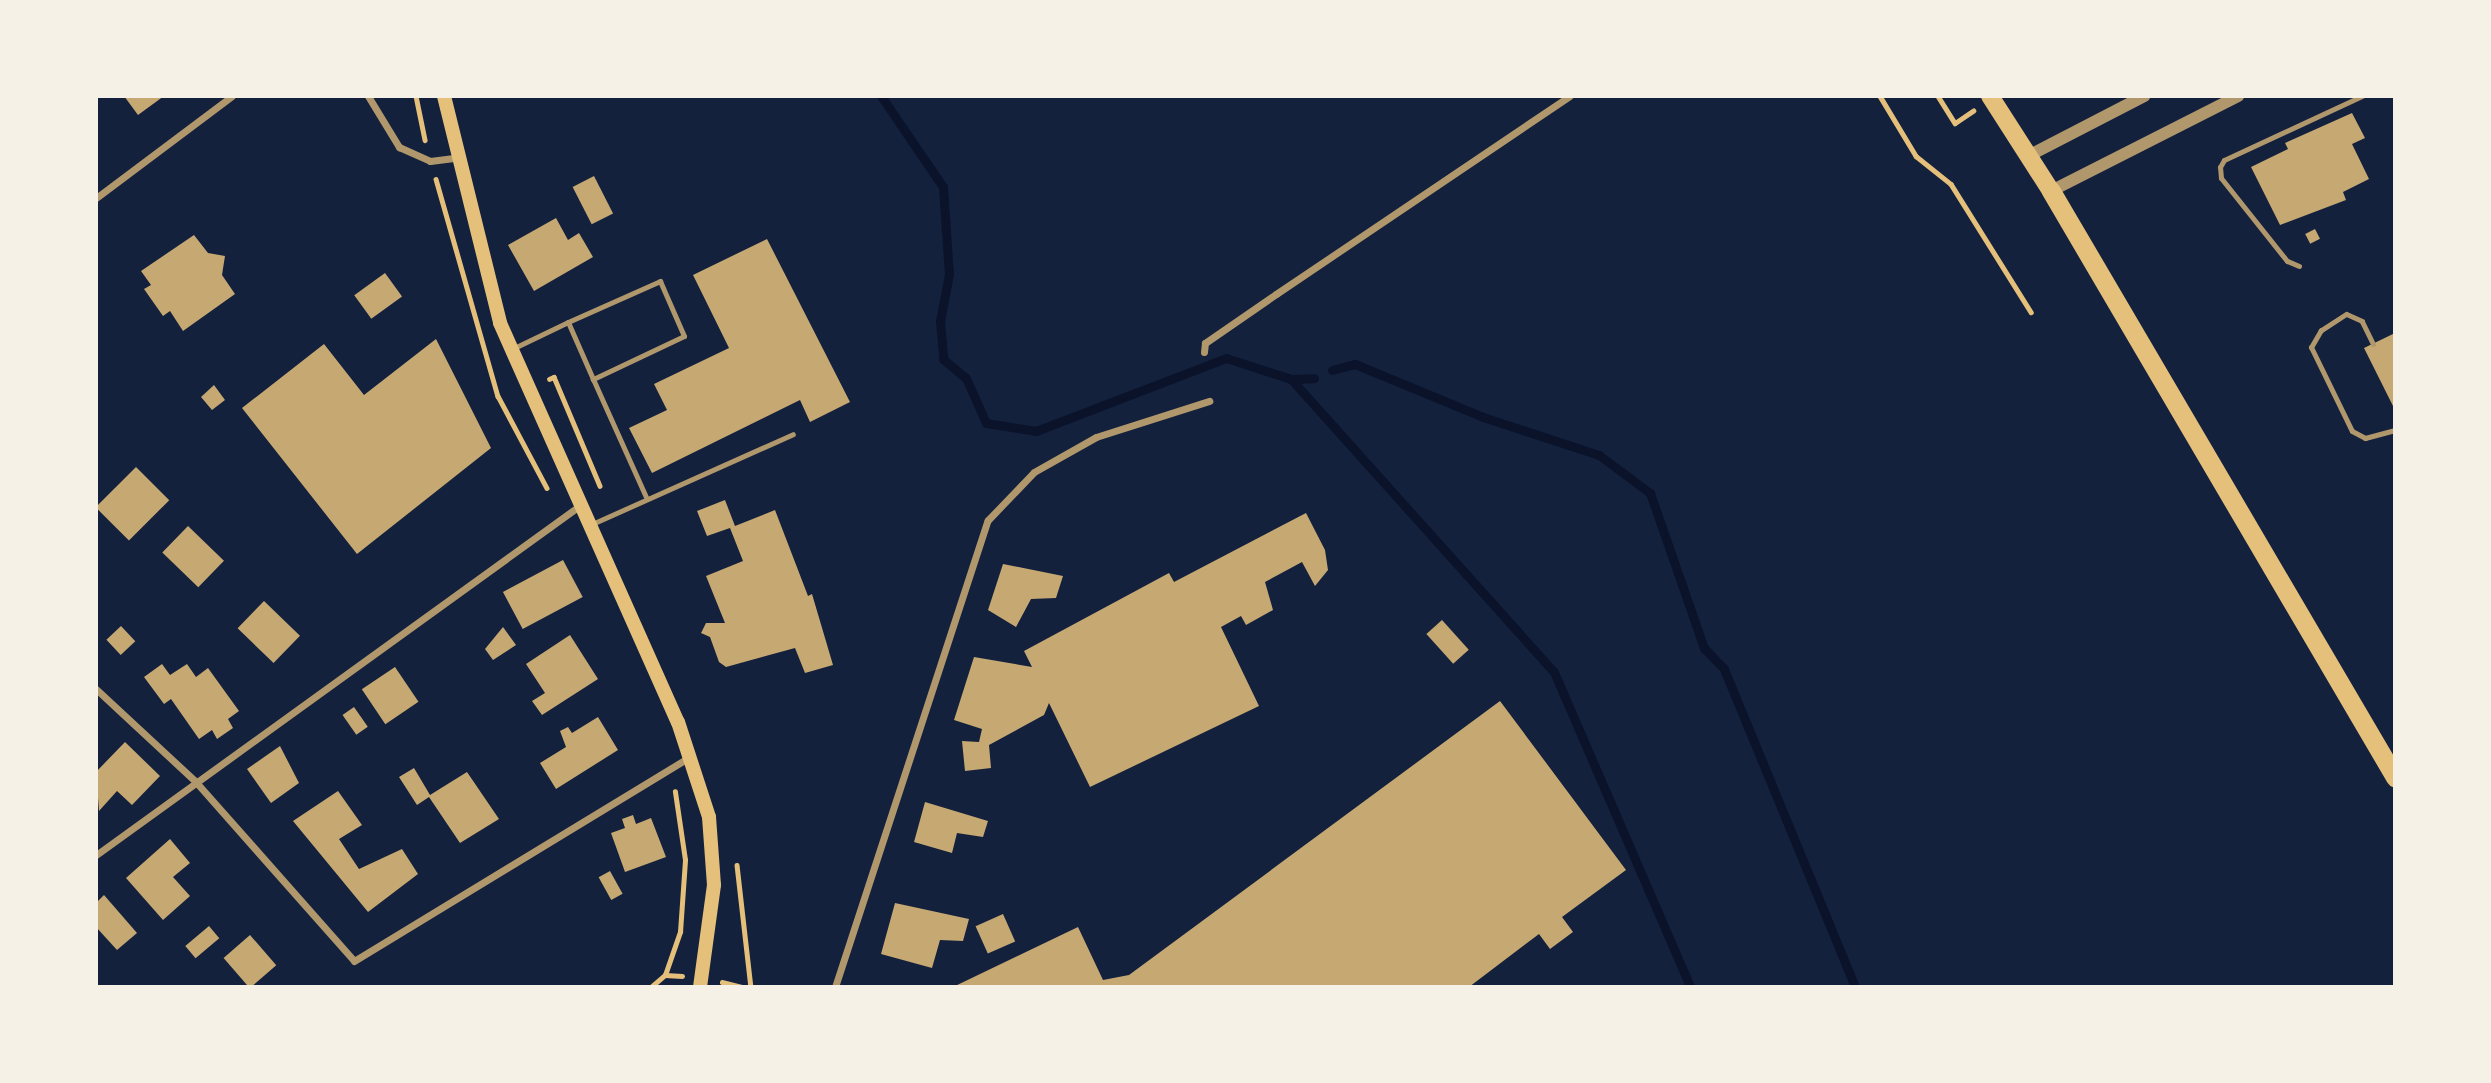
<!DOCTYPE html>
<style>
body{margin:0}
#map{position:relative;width:2491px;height:1083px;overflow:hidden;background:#14213d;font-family:Commissioner,sans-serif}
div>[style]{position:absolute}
.stream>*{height:9px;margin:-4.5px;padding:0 4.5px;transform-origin:4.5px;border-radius:4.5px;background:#0b132b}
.building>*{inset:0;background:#c6a872;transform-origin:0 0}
.path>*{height:4.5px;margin:-2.25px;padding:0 2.25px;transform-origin:2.25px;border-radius:2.25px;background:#e5c07b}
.service>*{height:5px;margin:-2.5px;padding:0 2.5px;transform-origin:2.5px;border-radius:2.5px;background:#b1986c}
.minor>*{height:7px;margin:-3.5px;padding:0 3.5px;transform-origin:3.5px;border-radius:3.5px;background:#b1986c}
.tertiary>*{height:12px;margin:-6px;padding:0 6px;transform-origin:6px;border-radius:6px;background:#b1986c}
.secondary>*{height:14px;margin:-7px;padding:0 7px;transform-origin:7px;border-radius:7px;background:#e5c07b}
.primary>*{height:18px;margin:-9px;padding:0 9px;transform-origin:9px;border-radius:9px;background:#e5c07b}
.trunk>*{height:19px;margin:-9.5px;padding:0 9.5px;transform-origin:9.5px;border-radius:9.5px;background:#e5c07b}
span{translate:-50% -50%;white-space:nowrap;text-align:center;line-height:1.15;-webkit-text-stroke:7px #f6f1e7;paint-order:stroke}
.frame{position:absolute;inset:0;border:98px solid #f6f1e7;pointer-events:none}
</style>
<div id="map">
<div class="stream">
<div style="left:881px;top:96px;width:110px;rotate:55.7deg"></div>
<div style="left:943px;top:187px;width:87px;rotate:86.1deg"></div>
<div style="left:949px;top:274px;width:48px;rotate:100.8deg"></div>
<div style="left:940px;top:321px;width:38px;rotate:85deg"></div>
<div style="left:943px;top:359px;width:30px;rotate:40deg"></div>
<div style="left:966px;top:378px;width:49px;rotate:66deg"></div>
<div style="left:986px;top:423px;width:51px;rotate:9.1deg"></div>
<div style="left:1036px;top:431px;width:204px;rotate:-21deg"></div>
<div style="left:1226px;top:358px;width:68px;rotate:17.9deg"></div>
<div style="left:1291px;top:379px;width:23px;rotate:-2deg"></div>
<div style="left:1332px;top:370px;width:24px;rotate:-15deg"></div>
<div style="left:1355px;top:364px;width:139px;rotate:22.5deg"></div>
<div style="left:1483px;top:417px;width:122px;rotate:18.1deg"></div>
<div style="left:1599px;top:455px;width:64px;rotate:36.7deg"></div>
<div style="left:1650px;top:493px;width:164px;rotate:70.8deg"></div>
<div style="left:1704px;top:648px;width:29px;rotate:46deg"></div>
<div style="left:1724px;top:669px;width:344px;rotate:67.6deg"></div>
<div style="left:1291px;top:379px;width:394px;rotate:48.1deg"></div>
<div style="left:1554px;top:672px;width:343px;rotate:66.6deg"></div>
</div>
<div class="building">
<div style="clip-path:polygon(124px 96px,164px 96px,138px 115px)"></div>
<div style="clip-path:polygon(2352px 113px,2365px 138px,2352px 144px,2369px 179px,2343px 192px,2346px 200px,2280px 225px,2251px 167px,2288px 149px,2285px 143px)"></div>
<div style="left:594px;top:176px;width:42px;height:24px;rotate:63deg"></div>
<div style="clip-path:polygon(556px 218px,568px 240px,579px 233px,593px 257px,534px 291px,508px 245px)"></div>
<div style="left:2315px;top:229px;width:11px;height:11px;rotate:63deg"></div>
<div style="clip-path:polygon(194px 235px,208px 253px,225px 256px,222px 275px,235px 294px,183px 331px,170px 311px,163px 316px,144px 289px,151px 285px,141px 271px)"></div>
<div style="clip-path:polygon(767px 239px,850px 402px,810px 422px,800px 400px,652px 473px,629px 428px,667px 410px,654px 384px,729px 348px,693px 275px)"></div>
<div style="left:385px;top:273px;width:29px;height:38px;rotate:54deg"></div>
<div style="clip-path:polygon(2395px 333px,2395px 405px,2393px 406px,2364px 348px)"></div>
<div style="clip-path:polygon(436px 339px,491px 448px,357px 554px,242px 408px,324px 344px,364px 395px)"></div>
<div style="clip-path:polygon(214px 385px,225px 400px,212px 410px,201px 397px)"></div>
<div style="left:136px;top:467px;width:47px;height:57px;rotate:45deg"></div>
<div style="clip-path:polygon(725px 500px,735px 526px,775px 510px,808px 596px,812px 594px,833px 665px,805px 673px,795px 648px,726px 667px,719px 662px,710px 637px,701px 633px,706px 623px,725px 623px,706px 576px,743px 561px,730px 528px,707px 536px,697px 511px)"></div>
<div style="clip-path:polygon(1306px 513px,1325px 550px,1328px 570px,1315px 586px,1302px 562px,1265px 582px,1273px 610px,1246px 625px,1241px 616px,1221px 627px,1259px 706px,1090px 787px,1049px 703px,1044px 715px,989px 745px,991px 768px,965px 771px,962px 741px,979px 742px,982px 729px,954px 720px,974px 657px,1032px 667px,1024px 651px,1169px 573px,1174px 582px)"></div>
<div style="left:188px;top:526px;width:50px;height:37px;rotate:44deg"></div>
<div style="left:563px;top:560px;width:42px;height:68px;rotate:62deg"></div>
<div style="clip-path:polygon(1003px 564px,1063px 576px,1056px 598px,1031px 599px,1016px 627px,988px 610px)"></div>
<div style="left:264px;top:601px;width:50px;height:38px;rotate:44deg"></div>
<div style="left:1442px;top:620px;width:40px;height:21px;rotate:48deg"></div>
<div style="left:121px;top:626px;width:21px;height:20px;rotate:47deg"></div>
<div style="clip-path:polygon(503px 627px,516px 645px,493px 660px,485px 649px)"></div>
<div style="clip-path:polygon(570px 635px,598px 679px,542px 715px,532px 701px,545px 693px,526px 664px)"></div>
<div style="clip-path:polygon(162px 664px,170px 675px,187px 664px,196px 677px,208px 668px,239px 711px,228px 719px,233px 728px,217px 739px,212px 730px,199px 739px,171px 699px,164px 704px,144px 677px)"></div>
<div style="left:395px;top:667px;width:42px;height:40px;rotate:56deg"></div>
<div style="clip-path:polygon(1500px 701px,1626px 870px,1562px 917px,1573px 932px,1550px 949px,1539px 934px,1469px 987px,953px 987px,1078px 927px,1103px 980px,1129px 975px)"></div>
<div style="left:354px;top:707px;width:24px;height:14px;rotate:55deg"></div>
<div style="clip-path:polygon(598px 717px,618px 750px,556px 789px,540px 763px,566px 747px,560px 731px,568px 727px,572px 733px)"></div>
<div style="clip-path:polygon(125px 742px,160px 776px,132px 805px,117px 791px,99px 811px,96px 772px)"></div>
<div style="clip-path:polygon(280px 746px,299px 783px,271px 803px,247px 769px)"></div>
<div style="clip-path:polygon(414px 768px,430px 795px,467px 772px,499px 819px,460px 843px,429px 797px,417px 805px,399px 777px)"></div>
<div style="clip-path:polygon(338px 791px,362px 825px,339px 839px,359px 869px,402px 849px,418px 874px,368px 912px,293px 821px)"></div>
<div style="clip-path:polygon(925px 802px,988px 821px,983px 837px,957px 833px,952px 853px,914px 842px)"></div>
<div style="clip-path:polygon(633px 815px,636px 824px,651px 818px,666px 857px,625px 872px,611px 833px,625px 828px,622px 819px)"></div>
<div style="clip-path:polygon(170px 839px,190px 863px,173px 877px,190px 896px,163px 920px,126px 878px)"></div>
<div style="left:610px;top:871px;width:26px;height:13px;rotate:61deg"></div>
<div style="clip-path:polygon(104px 895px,137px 933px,117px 950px,96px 927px,96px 903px)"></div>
<div style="clip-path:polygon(895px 903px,969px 919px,963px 941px,940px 940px,932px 968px,881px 954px)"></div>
<div style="left:1003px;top:914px;width:30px;height:30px;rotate:66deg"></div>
<div style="left:209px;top:926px;width:16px;height:31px;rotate:50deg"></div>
<div style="left:250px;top:935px;width:40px;height:35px;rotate:49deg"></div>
</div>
<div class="path">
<div style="left:416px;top:96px;width:45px;rotate:78.4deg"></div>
<div style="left:1880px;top:96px;width:70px;rotate:59deg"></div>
<div style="left:1916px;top:156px;width:45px;rotate:38.7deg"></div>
<div style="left:1951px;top:184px;width:151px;rotate:58deg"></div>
<div style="left:1938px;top:96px;width:32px;rotate:58deg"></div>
<div style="left:1955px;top:123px;width:22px;rotate:-34deg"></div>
<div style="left:436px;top:179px;width:226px;rotate:74.1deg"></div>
<div style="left:498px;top:396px;width:104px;rotate:62deg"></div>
<div style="left:549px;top:379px;width:5px;rotate:-22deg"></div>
<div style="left:554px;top:377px;width:118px;rotate:67.1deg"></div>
<div style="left:737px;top:865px;width:123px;rotate:83.5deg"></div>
<div style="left:665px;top:975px;width:17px;rotate:3deg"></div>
<div style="left:722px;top:982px;width:21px;rotate:14deg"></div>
<div style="left:651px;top:987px;width:18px;rotate:-41deg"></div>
<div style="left:665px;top:975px;width:46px;rotate:-70.8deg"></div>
<div style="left:680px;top:932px;width:72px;rotate:-86deg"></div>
<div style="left:685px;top:860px;width:69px;rotate:-98.4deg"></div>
</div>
<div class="service">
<div style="left:2299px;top:266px;width:13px;rotate:-157deg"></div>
<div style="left:2287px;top:261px;width:106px;rotate:-128.5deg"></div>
<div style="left:2221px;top:178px;width:11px;rotate:-95deg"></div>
<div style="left:2220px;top:167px;width:8px;rotate:-60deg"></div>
<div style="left:2224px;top:160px;width:152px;rotate:-24.9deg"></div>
<div style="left:2373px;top:344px;width:25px;rotate:-116deg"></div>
<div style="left:2362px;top:321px;width:17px;rotate:-156deg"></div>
<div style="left:2346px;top:314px;width:30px;rotate:147deg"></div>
<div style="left:2321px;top:330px;width:20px;rotate:120deg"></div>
<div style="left:2311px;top:347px;width:93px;rotate:64deg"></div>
<div style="left:2352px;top:431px;width:15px;rotate:28deg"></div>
<div style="left:2365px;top:438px;width:31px;rotate:-15deg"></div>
<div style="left:514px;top:348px;width:60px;rotate:-25.7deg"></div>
<div style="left:568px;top:322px;width:101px;rotate:-24deg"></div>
<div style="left:660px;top:281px;width:60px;rotate:66.4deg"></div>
<div style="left:684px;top:336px;width:101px;rotate:154.7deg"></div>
<div style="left:593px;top:379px;width:62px;rotate:-113.7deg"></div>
<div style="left:593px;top:379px;width:129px;rotate:65.8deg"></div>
<div style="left:592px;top:524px;width:220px;rotate:-24.1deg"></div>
</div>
<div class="minor">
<div style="left:368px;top:96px;width:60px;rotate:58.7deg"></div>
<div style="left:399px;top:147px;width:34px;rotate:24deg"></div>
<div style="left:430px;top:161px;width:26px;rotate:-7deg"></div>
<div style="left:96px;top:198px;width:170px;rotate:-36.9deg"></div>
<div style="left:1204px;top:352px;width:9px;rotate:-84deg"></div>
<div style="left:1205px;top:343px;width:86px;rotate:-34.6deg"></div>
<div style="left:1276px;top:294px;width:354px;rotate:-34deg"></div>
<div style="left:96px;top:689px;width:135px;rotate:42.9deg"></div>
<div style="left:195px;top:781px;width:240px;rotate:48.5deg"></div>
<div style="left:354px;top:961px;width:394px;rotate:-31.3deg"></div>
<div style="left:96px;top:855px;width:599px;rotate:-35.84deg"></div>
<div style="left:835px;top:987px;width:491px;rotate:-71.9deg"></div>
<div style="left:988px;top:520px;width:66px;rotate:-46.2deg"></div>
<div style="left:1034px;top:472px;width:71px;rotate:-29.4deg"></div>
<div style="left:1096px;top:437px;width:119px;rotate:-17.7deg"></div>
</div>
<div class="tertiary">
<div style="left:2028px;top:156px;width:131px;rotate:-27.3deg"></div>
<div style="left:2051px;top:191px;width:210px;rotate:-26.9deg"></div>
</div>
<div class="secondary">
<div style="left:444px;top:96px;width:234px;rotate:76.1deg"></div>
<div style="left:500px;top:323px;width:437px;rotate:66deg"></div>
<div style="left:678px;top:722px;width:100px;rotate:71.9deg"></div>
<div style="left:709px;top:817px;width:68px;rotate:85.8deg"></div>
<div style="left:714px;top:885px;width:103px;rotate:97.8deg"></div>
</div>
<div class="primary">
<div style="left:1990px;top:96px;width:113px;rotate:57.3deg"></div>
</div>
<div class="trunk">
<div style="left:2051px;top:191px;width:680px;rotate:59.59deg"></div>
</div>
<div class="frame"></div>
</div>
